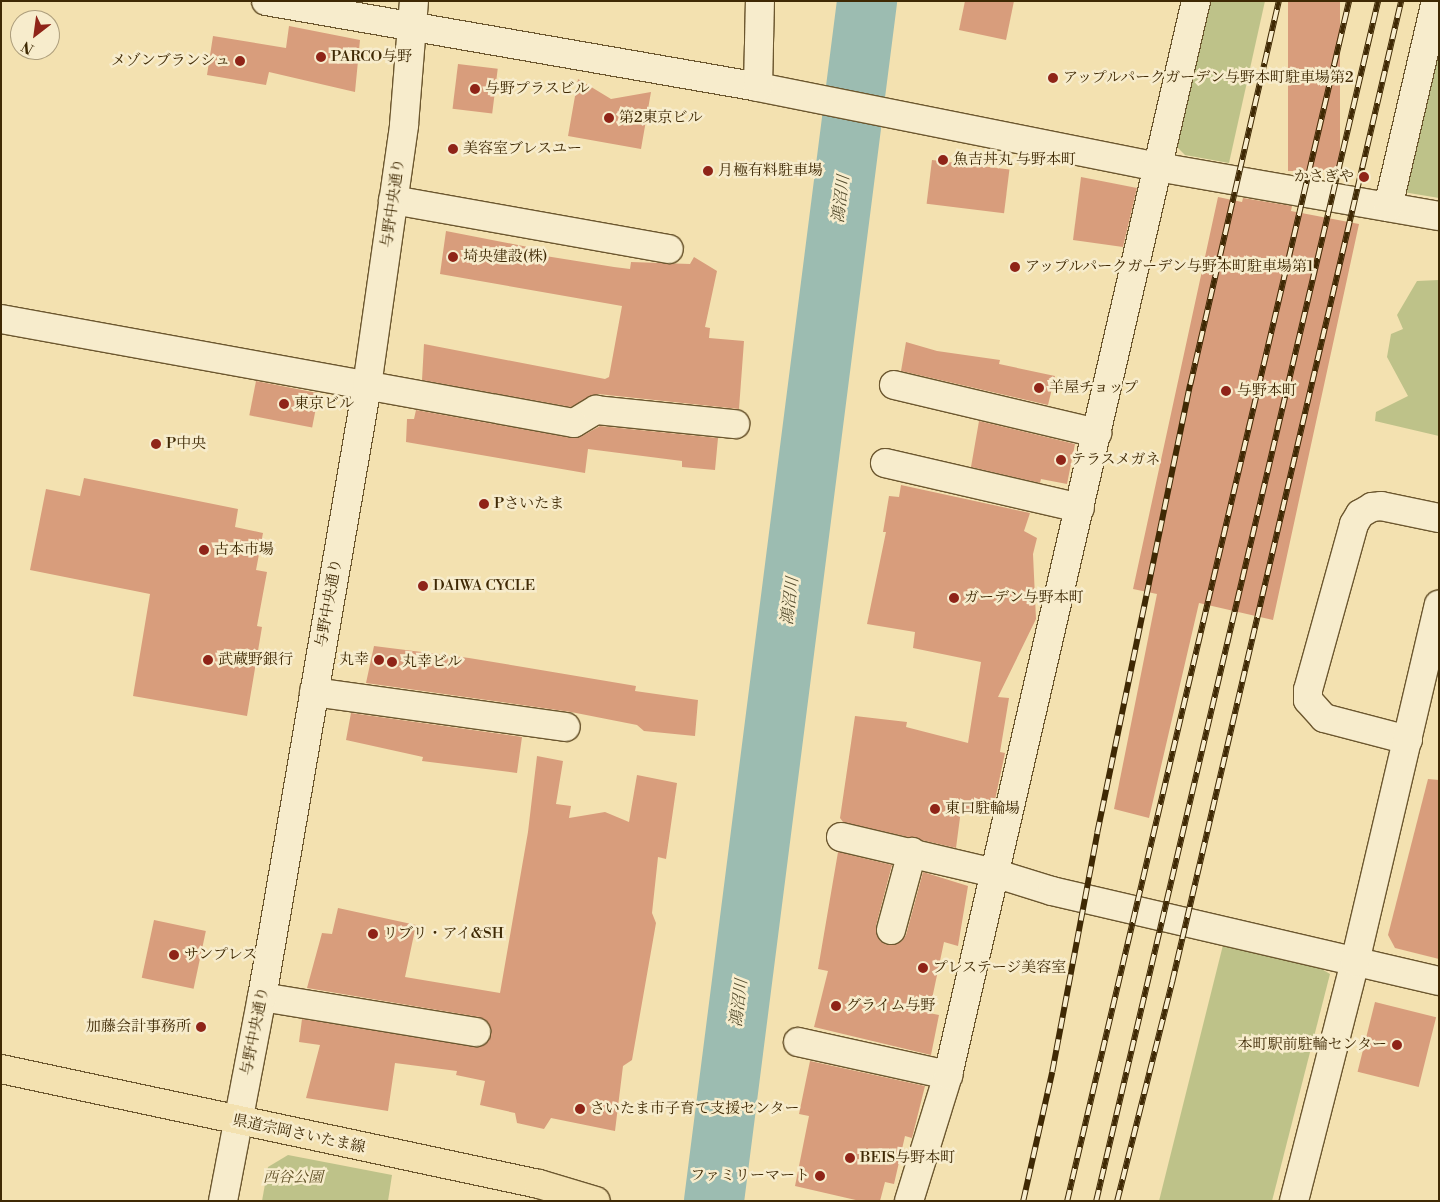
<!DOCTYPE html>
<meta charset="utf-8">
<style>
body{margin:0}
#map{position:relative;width:1440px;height:1202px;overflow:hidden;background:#f3e1b0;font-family:"Libre Bodoni","Noto Serif JP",serif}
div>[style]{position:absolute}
.green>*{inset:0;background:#bec289}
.river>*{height:60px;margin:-30px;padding:0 30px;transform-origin:30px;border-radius:30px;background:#9cbcb1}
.building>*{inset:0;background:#d89d7c;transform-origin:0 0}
.roads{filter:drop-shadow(1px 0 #6c572f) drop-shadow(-1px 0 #6c572f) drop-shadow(0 1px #6c572f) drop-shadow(0 -1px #6c572f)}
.minor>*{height:28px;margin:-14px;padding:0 14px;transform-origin:14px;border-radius:14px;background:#f7eccc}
.major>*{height:28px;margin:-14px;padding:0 14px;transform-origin:14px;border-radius:14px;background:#f3e1b0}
.rail>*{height:5.5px;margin-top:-2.75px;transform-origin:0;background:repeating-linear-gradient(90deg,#f7eccc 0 11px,#3f2904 0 22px);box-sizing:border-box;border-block:1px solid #3f2904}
.dots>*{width:14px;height:14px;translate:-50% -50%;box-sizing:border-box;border:2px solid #f7eccc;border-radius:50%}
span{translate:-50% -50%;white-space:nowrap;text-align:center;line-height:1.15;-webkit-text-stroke:5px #f7eccc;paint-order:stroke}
.poi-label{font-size:15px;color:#3f2904}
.left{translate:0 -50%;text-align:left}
.right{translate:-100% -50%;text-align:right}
.street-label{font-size:15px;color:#3f2904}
.park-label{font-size:15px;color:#5f4f25;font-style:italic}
.water-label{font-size:16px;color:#564e2f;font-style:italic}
.frame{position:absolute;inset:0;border:2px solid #3f2904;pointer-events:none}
.north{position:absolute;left:10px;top:10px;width:50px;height:50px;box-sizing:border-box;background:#f7eccc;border:1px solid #ad9e7c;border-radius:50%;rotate:210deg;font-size:14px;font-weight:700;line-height:20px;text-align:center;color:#3f2904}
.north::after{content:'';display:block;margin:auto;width:18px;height:22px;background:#8f2418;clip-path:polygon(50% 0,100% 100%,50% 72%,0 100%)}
</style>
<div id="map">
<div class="green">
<div style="clip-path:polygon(1210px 1px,1265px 1px,1229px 163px,1185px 155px,1176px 146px)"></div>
<div style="clip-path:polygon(1439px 35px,1439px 198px,1403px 192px)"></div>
<div style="clip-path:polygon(1439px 280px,1439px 436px,1375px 421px,1376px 412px,1408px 396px,1387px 357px,1391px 334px,1403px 329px,1397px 315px,1417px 281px)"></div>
<div style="clip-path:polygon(1224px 941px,1303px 958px,1330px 974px,1272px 1201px,1159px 1201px)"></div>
<div style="clip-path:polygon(288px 1155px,392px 1175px,388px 1201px,262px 1201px,268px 1167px)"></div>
</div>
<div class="river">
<div style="left:714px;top:1201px;width:1210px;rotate:-82.73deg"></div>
</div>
<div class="building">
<div style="clip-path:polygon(965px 1px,1014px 1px,1006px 40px,959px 30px)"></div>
<div style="left:1288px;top:1px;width:52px;height:170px"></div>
<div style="clip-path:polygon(289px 26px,360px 40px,355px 92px,269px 72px,266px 85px,207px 75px,213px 36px,286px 48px)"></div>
<div style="left:458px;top:64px;width:40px;height:45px;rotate:7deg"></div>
<div style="clip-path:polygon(578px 79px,611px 99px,651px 92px,641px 149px,568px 136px)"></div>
<div style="left:932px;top:160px;width:78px;height:44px;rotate:7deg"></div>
<div style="clip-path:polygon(1081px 177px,1137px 188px,1123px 247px,1073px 240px)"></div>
<div style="clip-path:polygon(1218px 197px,1242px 202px,1243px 198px,1292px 206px,1291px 211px,1359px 224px,1273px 620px,1199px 603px,1149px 818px,1114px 809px,1157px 594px,1133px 589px)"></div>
<div style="clip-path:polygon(446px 231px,533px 248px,533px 254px,614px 267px,630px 269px,631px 262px,690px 264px,694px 257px,717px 271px,705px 327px,710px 328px,709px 338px,744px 341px,739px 409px,598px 394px,571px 407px,422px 380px,424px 344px,605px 379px,609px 377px,622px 306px,440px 274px)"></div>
<div style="clip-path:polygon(906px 342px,937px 351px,1000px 360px,999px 364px,1055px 376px,1048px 405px,901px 371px)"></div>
<div style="left:256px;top:381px;width:64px;height:35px;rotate:11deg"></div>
<div style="clip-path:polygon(416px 410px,571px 438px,582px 436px,600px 426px,718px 438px,715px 470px,682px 467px,682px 461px,588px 449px,585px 473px,406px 442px,407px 419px,414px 419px)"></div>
<div style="clip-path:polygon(979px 421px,1075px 444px,1067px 484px,1041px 479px,1040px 483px,971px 467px)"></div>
<div style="clip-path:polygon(84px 478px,238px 509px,235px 527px,263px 533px,256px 570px,267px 572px,257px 626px,262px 627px,247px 716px,133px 696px,150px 594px,30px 570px,46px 489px,80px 496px)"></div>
<div style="clip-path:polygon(901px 485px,1030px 513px,1024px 531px,1037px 538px,1033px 554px,1036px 619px,998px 697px,1009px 698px,1000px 752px,1005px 753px,995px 800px,991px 816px,961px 810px,956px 848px,843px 822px,840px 818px,855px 716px,907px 722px,906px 727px,968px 743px,981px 662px,913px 648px,915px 632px,867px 624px,886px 532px,883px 532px,889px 496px,899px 497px)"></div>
<div style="clip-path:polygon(374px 646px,469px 658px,636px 686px,635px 691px,698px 700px,695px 736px,644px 731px,637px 725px,571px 712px,366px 683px)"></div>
<div style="clip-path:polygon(351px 713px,522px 737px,517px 773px,422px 761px,423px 757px,346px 740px)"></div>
<div style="clip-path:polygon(537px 756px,563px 761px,556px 804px,571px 806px,569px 818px,605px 812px,629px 822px,637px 775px,677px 783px,666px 859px,658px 857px,652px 913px,656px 923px,632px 1060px,623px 1066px,615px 1131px,551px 1118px,544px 1129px,517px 1123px,515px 1113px,480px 1105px,485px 1081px,456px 1075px,457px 1071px,395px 1063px,388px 1111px,306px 1098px,320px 1045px,299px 1042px,302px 1019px,473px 1047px,488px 1041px,490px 1026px,479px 1017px,307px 988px,322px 933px,332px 934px,338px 908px,416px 925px,405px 977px,500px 993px,528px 832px)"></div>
<div style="clip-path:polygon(1428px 779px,1439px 780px,1439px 959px,1395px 948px,1388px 935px)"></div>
<div style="clip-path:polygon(838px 852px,892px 865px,876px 926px,880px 941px,887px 945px,902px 941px,906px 935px,923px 872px,968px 886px,958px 946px,944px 942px,929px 1013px,939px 1015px,931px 1055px,814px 1027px,828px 971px,818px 969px)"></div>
<div style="left:154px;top:920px;width:53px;height:59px;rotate:12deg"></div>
<div style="left:1375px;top:1002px;width:63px;height:72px;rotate:14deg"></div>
<div style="clip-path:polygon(810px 1061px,925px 1086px,912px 1138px,905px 1136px,894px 1184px,885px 1182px,880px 1201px,860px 1201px,795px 1186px,809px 1116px,799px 1114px)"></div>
</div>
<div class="roads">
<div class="minor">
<div style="left:266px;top:1px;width:499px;rotate:9.9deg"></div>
<div style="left:758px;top:87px;width:408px;rotate:11.3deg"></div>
<div style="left:1158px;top:167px;width:285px;rotate:9.9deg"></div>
<div style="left:758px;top:87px;width:86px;rotate:-88.7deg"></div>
<div style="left:393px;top:200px;width:280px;rotate:10.1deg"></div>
<div style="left:1388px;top:207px;width:212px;rotate:-76.9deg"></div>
<div style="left:1px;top:319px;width:582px;rotate:10.29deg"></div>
<div style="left:574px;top:423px;width:26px;rotate:-31deg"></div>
<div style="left:596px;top:410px;width:140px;rotate:5.8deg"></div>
<div style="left:894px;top:385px;width:209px;rotate:13.3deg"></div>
<div style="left:885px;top:463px;width:200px;rotate:13deg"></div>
<div style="left:314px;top:692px;width:254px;rotate:7.9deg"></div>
<div style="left:1408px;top:740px;width:87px;rotate:-165.3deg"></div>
<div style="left:1324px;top:718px;width:24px;rotate:-132deg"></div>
<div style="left:1308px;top:700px;width:10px;rotate:-90deg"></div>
<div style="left:1308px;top:690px;width:172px;rotate:-74.5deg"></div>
<div style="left:1354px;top:524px;width:12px;rotate:-59deg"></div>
<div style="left:1360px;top:514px;width:14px;rotate:-30deg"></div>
<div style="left:1372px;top:507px;width:9px;rotate:-6deg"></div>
<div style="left:1381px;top:506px;width:59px;rotate:11.7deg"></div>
<div style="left:841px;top:837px;width:157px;rotate:13.2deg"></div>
<div style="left:994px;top:873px;width:61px;rotate:17.2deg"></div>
<div style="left:1052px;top:891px;width:397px;rotate:13.1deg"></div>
<div style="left:891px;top:930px;width:81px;rotate:-74.9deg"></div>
<div style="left:262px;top:997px;width:217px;rotate:9.3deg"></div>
<div style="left:798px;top:1042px;width:154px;rotate:12.4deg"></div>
<div style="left:223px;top:1201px;width:208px;rotate:-79.2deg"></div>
<div style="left:262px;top:997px;width:620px;rotate:-80.25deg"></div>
<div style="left:367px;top:386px;width:264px;rotate:-81.9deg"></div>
<div style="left:404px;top:125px;width:124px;rotate:-85.4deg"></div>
<div style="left:909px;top:1201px;width:132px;rotate:-72.8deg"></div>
<div style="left:948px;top:1075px;width:1102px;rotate:-77deg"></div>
<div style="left:1294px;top:1201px;width:247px;rotate:-75.7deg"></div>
<div style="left:1355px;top:962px;width:367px;rotate:-76.8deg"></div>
</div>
<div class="major">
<div style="left:1px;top:1069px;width:550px;rotate:12.07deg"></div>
<div style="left:539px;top:1184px;width:59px;rotate:16.6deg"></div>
</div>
</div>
<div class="rail">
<div style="left:1023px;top:1201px;width:132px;rotate:-77.3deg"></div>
<div style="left:1052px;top:1072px;width:243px;rotate:-79.3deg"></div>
<div style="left:1097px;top:833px;width:458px;rotate:-78.3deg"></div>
<div style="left:1190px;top:385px;width:394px;rotate:-77deg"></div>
<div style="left:1067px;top:1201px;width:1233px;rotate:-76.78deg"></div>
<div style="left:1096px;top:1201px;width:1233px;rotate:-76.78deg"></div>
<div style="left:1117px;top:1201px;width:226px;rotate:-75.9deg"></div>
<div style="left:1172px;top:982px;width:1007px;rotate:-76.86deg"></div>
</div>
<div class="dots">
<div style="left:321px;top:57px;background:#8f2418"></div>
<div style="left:240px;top:61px;background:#8f2418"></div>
<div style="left:1053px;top:78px;background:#8f2418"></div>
<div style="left:475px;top:89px;background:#8f2418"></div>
<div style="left:609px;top:118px;background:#8f2418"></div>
<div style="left:453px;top:149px;background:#8f2418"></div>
<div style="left:943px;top:160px;background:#8f2418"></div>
<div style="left:708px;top:171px;background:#8f2418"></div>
<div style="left:1364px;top:177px;background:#8f2418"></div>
<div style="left:453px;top:257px;background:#8f2418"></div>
<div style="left:1015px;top:267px;background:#8f2418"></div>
<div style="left:1039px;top:388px;background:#8f2418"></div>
<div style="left:1226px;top:391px;background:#8f2418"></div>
<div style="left:284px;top:404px;background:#8f2418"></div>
<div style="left:156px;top:444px;background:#8f2418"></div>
<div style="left:1061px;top:460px;background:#8f2418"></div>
<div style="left:484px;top:504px;background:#8f2418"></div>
<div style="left:204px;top:550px;background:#8f2418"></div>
<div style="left:423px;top:586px;background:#8f2418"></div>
<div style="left:954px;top:598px;background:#8f2418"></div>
<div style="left:208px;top:660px;background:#8f2418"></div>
<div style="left:379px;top:660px;background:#8f2418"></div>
<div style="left:392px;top:662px;background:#8f2418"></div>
<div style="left:935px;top:809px;background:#8f2418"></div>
<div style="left:373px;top:934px;background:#8f2418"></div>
<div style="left:174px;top:955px;background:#8f2418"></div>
<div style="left:923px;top:968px;background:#8f2418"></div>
<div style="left:836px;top:1006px;background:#8f2418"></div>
<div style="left:201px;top:1027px;background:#8f2418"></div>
<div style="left:1397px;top:1045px;background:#8f2418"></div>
<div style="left:580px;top:1109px;background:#8f2418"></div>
<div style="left:850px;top:1158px;background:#8f2418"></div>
<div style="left:820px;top:1176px;background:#8f2418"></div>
</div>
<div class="poi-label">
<span class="left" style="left:331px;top:57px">PARCO与野</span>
<span class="right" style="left:230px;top:61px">メゾンブランシュ</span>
<span class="left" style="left:1063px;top:78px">アップルパークガーデン与野本町駐車場第2</span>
<span class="left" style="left:485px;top:89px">与野プラスビル</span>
<span class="left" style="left:619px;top:118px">第2東京ビル</span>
<span class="left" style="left:463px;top:149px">美容室ブレスユー</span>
<span class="left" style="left:953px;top:160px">魚吉丼丸 与野本町</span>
<span class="left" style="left:718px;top:171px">月極有料駐車場</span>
<span class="right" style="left:1354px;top:177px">かさぎや</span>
<span class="left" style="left:463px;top:257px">埼央建設(株)</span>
<span class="left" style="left:1025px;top:267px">アップルパークガーデン与野本町駐車場第1</span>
<span class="left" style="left:1049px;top:388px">羊屋チョップ</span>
<span class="left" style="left:1237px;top:391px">与野本町</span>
<span class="left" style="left:294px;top:404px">東京ビル</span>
<span class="left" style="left:166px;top:444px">P中央</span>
<span class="left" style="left:1071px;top:460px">テラスメガネ</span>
<span class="left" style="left:494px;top:504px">Pさいたま</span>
<span class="left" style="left:214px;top:550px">古本市場</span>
<span class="left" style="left:433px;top:586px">DAIWA CYCLE</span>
<span class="left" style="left:964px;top:598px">ガーデン与野本町</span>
<span class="left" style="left:218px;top:660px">武蔵野銀行</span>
<span class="right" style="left:369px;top:660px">丸幸</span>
<span class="left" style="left:402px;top:662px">丸幸ビル</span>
<span class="left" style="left:945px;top:809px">東口駐輪場</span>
<span class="left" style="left:383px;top:934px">リブリ・アイ&amp;SH</span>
<span class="left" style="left:184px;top:955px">サンプレス</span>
<span class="left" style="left:933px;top:968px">プレステージ美容室</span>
<span class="left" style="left:846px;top:1006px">グライム与野</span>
<span class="right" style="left:191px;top:1027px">加藤会計事務所</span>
<span class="right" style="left:1387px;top:1045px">本町駅前駐輪センター</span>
<span class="left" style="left:590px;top:1109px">さいたま市子育て支援センター</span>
<span class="left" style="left:860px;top:1158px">BEIS与野本町</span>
<span class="right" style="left:810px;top:1176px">ファミリーマート</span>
</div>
<div class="street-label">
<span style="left:393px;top:203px;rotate:-82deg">与野中央通り</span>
<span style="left:329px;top:603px;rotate:-80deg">与野中央通り</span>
<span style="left:255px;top:1031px;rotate:-79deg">与野中央通り</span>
<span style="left:299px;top:1134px;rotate:12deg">県道宗岡さいたま線</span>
</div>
<div class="park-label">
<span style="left:293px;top:1178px">西谷公園</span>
</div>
<div class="water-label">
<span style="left:841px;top:199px;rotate:-83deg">鴻沼川</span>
<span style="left:790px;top:601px;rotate:-83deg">鴻沼川</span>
<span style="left:739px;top:1003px;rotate:-83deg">鴻沼川</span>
</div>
<div class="frame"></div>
<div class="north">N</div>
</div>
